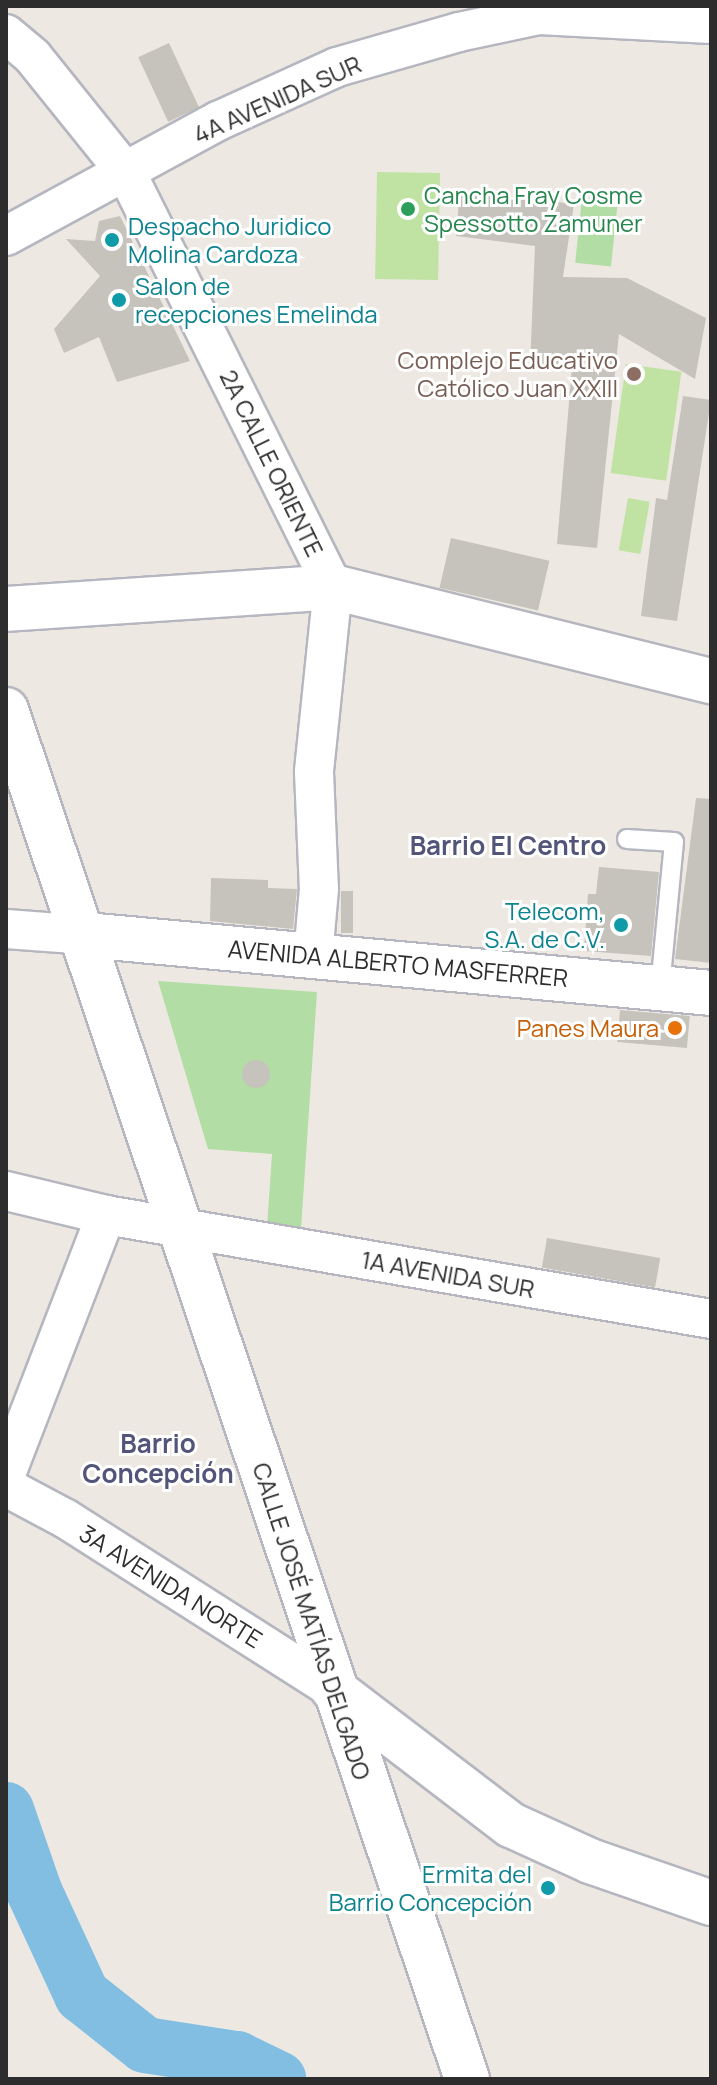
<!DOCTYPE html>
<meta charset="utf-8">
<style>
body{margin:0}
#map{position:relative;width:717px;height:2085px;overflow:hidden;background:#ede9e2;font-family:Manrope,sans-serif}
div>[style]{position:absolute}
.green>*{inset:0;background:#b2dda5;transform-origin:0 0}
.pitch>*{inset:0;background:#c0e2a2;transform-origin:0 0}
.river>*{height:56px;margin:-28px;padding:0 28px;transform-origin:28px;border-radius:28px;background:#82bee2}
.building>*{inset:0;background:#c6c3bd;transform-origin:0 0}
.round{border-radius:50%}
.roads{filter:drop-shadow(2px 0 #b5b6bf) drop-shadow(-2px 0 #b5b6bf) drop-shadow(0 2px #b5b6bf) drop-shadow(0 -2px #b5b6bf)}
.lane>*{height:18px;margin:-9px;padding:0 9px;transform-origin:9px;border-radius:9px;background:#fff}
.street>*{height:38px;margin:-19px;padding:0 19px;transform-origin:19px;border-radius:19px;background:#fff}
.secondary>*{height:44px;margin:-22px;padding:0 22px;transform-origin:22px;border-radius:22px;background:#fff}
.dots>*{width:22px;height:22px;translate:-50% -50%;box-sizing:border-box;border:4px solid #fff;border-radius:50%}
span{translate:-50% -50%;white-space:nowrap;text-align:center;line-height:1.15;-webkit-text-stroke:6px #fff;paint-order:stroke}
.street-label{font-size:24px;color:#2d2d2d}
.leisure-label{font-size:24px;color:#27864d}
.left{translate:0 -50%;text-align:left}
.culture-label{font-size:24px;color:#0d838f}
.right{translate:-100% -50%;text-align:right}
.education-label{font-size:24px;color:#785e54}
.food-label{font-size:24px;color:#c56008}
.neighbourhood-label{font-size:26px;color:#525579;font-weight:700}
.frame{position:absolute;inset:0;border:8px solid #2d2d2d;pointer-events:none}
</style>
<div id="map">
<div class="green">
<div style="left:582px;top:198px;width:36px;height:65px;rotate:6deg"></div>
<div style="clip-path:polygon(158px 981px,317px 992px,301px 1229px,267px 1227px,272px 1154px,208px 1149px)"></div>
</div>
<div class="pitch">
<div style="left:377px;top:172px;width:63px;height:107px;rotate:1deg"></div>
<div style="left:626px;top:364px;width:56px;height:110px;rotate:8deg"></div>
<div style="left:628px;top:498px;width:22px;height:53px;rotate:10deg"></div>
</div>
<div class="river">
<div style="left:6px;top:1810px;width:86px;rotate:70.9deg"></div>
<div style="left:34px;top:1891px;width:115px;rotate:65.2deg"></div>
<div style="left:82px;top:1995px;width:80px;rotate:38.4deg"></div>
<div style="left:145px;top:2045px;width:93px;rotate:8.7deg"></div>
<div style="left:237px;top:2059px;width:46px;rotate:26deg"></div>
</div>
<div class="building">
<div style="left:169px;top:43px;width:71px;height:34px;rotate:65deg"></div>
<div style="clip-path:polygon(460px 190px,574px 204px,563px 277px,627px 278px,706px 318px,695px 379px,619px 334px,597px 548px,557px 544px,572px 367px,530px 366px,535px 246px,456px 236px)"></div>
<div style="clip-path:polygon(120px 216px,190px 361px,117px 382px,99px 337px,64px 353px,54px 329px,100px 276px,66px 239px,95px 241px,99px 221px)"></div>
<div style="clip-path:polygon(683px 396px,711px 400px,677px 621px,641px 616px,656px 498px,667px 500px)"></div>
<div style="left:451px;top:538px;width:101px;height:51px;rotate:13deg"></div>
<div style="clip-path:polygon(696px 798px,711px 799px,711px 963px,675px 959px)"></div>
<div style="clip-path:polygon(599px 867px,659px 872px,651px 956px,584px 951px,588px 894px,596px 894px)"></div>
<div style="clip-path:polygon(211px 878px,268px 880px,268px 888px,297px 889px,293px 929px,210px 921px)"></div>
<div style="left:341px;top:891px;width:12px;height:42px"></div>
<div style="left:620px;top:1010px;width:70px;height:32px;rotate:5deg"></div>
<div class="round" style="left:242px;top:1060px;width:28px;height:28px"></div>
<div style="left:547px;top:1238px;width:115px;height:30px;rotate:10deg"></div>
</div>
<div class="roads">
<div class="lane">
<div style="left:627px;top:839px;width:47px;rotate:3.7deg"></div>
<div style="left:674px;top:842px;width:147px;rotate:95.5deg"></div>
</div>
<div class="street">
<div style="left:6px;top:34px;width:35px;rotate:40deg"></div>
<div style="left:33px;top:57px;width:150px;rotate:51.2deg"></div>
<div style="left:127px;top:174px;width:462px;rotate:63.5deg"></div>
<div style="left:333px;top:587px;width:186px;rotate:95.9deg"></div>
<div style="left:314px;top:772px;width:117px;rotate:87.6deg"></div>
<div style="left:319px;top:889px;width:67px;rotate:95.1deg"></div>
<div style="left:6px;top:236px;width:241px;rotate:-28.5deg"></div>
<div style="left:218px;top:121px;width:131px;rotate:-24.4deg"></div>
<div style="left:337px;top:67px;width:127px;rotate:-16deg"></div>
<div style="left:459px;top:32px;width:82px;rotate:-12deg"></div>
<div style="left:539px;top:15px;width:172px;rotate:3deg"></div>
<div style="left:6px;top:929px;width:80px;rotate:4.3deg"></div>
<div style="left:6px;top:1191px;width:103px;rotate:13.5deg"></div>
<div style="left:106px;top:1215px;width:614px;rotate:9.75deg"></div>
<div style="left:6px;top:1474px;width:278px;rotate:-68.9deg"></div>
<div style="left:6px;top:1487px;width:68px;rotate:28.1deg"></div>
<div style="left:66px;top:1519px;width:317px;rotate:32.5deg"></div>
</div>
<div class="secondary">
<div style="left:6px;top:609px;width:328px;rotate:-3.8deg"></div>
<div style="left:333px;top:587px;width:390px;rotate:14deg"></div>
<div style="left:6px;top:710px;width:1445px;rotate:71.39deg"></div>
<div style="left:86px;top:935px;width:628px;rotate:5.3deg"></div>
<div style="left:333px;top:1689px;width:224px;rotate:37.4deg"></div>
<div style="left:511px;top:1825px;width:87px;rotate:24.5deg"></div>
<div style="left:590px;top:1861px;width:128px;rotate:19.1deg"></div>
</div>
</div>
<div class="dots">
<div style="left:408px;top:209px;background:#2e9e5b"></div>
<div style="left:112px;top:240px;background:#0f9aa8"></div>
<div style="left:119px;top:300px;background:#0f9aa8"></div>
<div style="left:634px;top:374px;background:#8d6e63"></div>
<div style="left:621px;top:925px;background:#0f9aa8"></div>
<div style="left:675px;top:1028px;background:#e8710a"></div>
<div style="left:548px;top:1888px;background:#0f9aa8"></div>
</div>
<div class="street-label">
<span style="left:277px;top:99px;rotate:-24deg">4A AVENIDA SUR</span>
<span style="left:272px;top:463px;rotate:64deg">2A CALLE ORIENTE</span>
<span style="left:398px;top:963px;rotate:5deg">AVENIDA ALBERTO MASFERRER</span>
<span style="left:448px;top:1274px;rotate:10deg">1A AVENIDA SUR</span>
<span style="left:171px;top:1586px;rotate:32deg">3A AVENIDA NORTE</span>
<span style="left:312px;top:1621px;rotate:72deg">CALLE JOSÉ MATÍAS DELGADO</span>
</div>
<div class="leisure-label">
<span class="left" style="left:424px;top:209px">Cancha Fray Cosme<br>Spessotto Zamuner</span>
</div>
<div class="culture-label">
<span class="left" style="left:128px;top:240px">Despacho Juridico<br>Molina Cardoza</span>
<span class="left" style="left:135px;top:300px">Salon de<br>recepciones Emelinda</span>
<span class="right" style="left:605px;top:925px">Telecom,<br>S.A. de C.V.</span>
<span class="right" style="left:532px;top:1888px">Ermita del<br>Barrio Concepción</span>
</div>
<div class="education-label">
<span class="right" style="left:618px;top:374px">Complejo Educativo<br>Católico Juan XXIII</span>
</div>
<div class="food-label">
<span class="right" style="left:659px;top:1028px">Panes Maura</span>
</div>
<div class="neighbourhood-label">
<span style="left:508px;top:846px">Barrio El Centro</span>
<span style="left:158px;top:1459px">Barrio<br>Concepción</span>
</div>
<div class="frame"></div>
</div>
